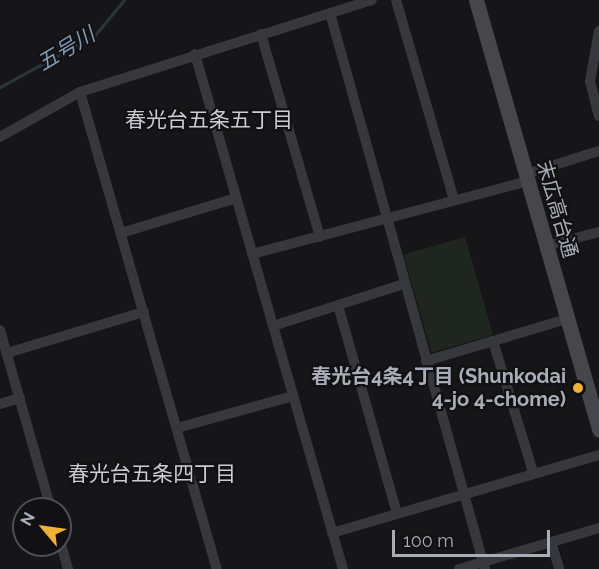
<!DOCTYPE html>
<meta charset="utf-8">
<style>
body{margin:0}
#map{position:relative;width:599px;height:569px;overflow:hidden;background:#161618;font-family:Raleway,"Noto Sans JP",sans-serif}
div>[style]{position:absolute}
.green>*{inset:0;background:#1e261f;transform-origin:0 0}
.stream>*{height:3px;margin:-1.5px;padding:0 1.5px;transform-origin:1.5px;border-radius:1.5px;background:#2c353c}
.street>*{height:10px;margin:-5px;padding:0 5px;transform-origin:5px;border-radius:5px;background:#37383d}
.secondary>*{height:15px;margin:-7.5px;padding:0 7.5px;transform-origin:7.5px;border-radius:7.5px;background:#45474d}
.dots>*{width:16px;height:16px;translate:-50% -50%;box-sizing:border-box;border:3px solid #111113;border-radius:50%}
span{translate:-50% -50%;white-space:nowrap;text-align:center;line-height:1.15;-webkit-text-stroke:4.5px #111113;paint-order:stroke}
.street-label{font-size:20px;color:#a8adb8}
.poi-label{font-size:20px;color:#a8adb8;font-weight:700}
.right{translate:-100% -50%;text-align:right}
.water-label{font-size:21px;color:#7f9bb3;font-style:italic}
.neighbourhood-label{font-size:21px;color:#c9ccd4}
.north{position:absolute;left:12px;top:497px;width:60px;height:60px;box-sizing:border-box;background:#111113;border:2px solid #4d4f55;border-radius:50%;rotate:299deg;font-size:16px;font-weight:700;line-height:24px;text-align:center;color:#a8adb8}
.north::after{content:'';display:block;margin:auto;width:21px;height:27px;background:#f2b134;clip-path:polygon(50% 0,100% 100%,50% 72%,0 100%)}
.scale{position:absolute;left:392px;top:530px;width:158px;height:27px;box-sizing:border-box;border:3px solid #a8adb8;border-top:0;padding-left:8px;font-size:18px;line-height:21px;white-space:nowrap;color:#a8adb8;-webkit-text-stroke:4px #111113;paint-order:stroke}
</style>
<div id="map">
<div class="green">
<div style="left:465px;top:237px;width:102px;height:64px;rotate:74deg"></div>
</div>
<div class="stream">
<div style="left:0;top:87px;width:108px;rotate:-28.7deg"></div>
<div style="left:95px;top:35px;width:45px;rotate:-50.4deg"></div>
</div>
<div class="street">
<div style="left:396px;top:0;width:207px;rotate:73.8deg"></div>
<div style="left:330px;top:13px;width:577px;rotate:74.42deg"></div>
<div style="left:599px;top:31px;width:51px;rotate:100.2deg"></div>
<div style="left:590px;top:81px;width:36px;rotate:76deg"></div>
<div style="left:261px;top:34px;width:211px;rotate:73.8deg"></div>
<div style="left:195px;top:54px;width:536px;rotate:73.97deg"></div>
<div style="left:80px;top:92px;width:496px;rotate:74deg"></div>
<div style="left:0;top:137px;width:92px;rotate:-29.4deg"></div>
<div style="left:80px;top:92px;width:306px;rotate:-17.5deg"></div>
<div style="left:526px;top:174px;width:77px;rotate:-17.5deg"></div>
<div style="left:121px;top:233px;width:120px;rotate:-16.9deg"></div>
<div style="left:546px;top:246px;width:55px;rotate:-14.8deg"></div>
<div style="left:252px;top:254px;width:285px;rotate:-14.8deg"></div>
<div style="left:338px;top:305px;width:216px;rotate:74.2deg"></div>
<div style="left:273px;top:326px;width:138px;rotate:-17.8deg"></div>
<div style="left:0;top:330px;width:186px;rotate:74.1deg"></div>
<div style="left:493px;top:341px;width:137px;rotate:73deg"></div>
<div style="left:7px;top:353px;width:143px;rotate:-16.7deg"></div>
<div style="left:426px;top:361px;width:147px;rotate:-16.6deg"></div>
<div style="left:0;top:404px;width:21px;rotate:-17deg"></div>
<div style="left:177px;top:428px;width:120px;rotate:-15.4deg"></div>
<div style="left:332px;top:533px;width:278px;rotate:-16.3deg"></div>
<div style="left:60px;top:541px;width:29px;rotate:74deg"></div>
<div style="left:551px;top:542px;width:28px;rotate:73deg"></div>
<div style="left:459px;top:569px;width:146px;rotate:-16.3deg"></div>
</div>
<div class="secondary">
<div style="left:476px;top:0;width:447px;rotate:74deg"></div>
</div>
<div class="dots">
<div style="left:578px;top:388px;background:#f2b134"></div>
</div>
<div class="street-label">
<span style="left:557px;top:209px;rotate:74deg">末広高台通</span>
</div>
<div class="poi-label">
<span class="right" style="left:566px;top:388px">春光台4条4丁目 (Shunkodai<br>4-jo 4-chome)</span>
</div>
<div class="water-label">
<span style="left:66px;top:49px;rotate:-31deg">五号川</span>
</div>
<div class="neighbourhood-label">
<span style="left:209px;top:120px">春光台五条五丁目</span>
<span style="left:152px;top:474px">春光台五条四丁目</span>
</div>
<div class="north">N</div>
<div class="scale">100 m</div>
</div>
